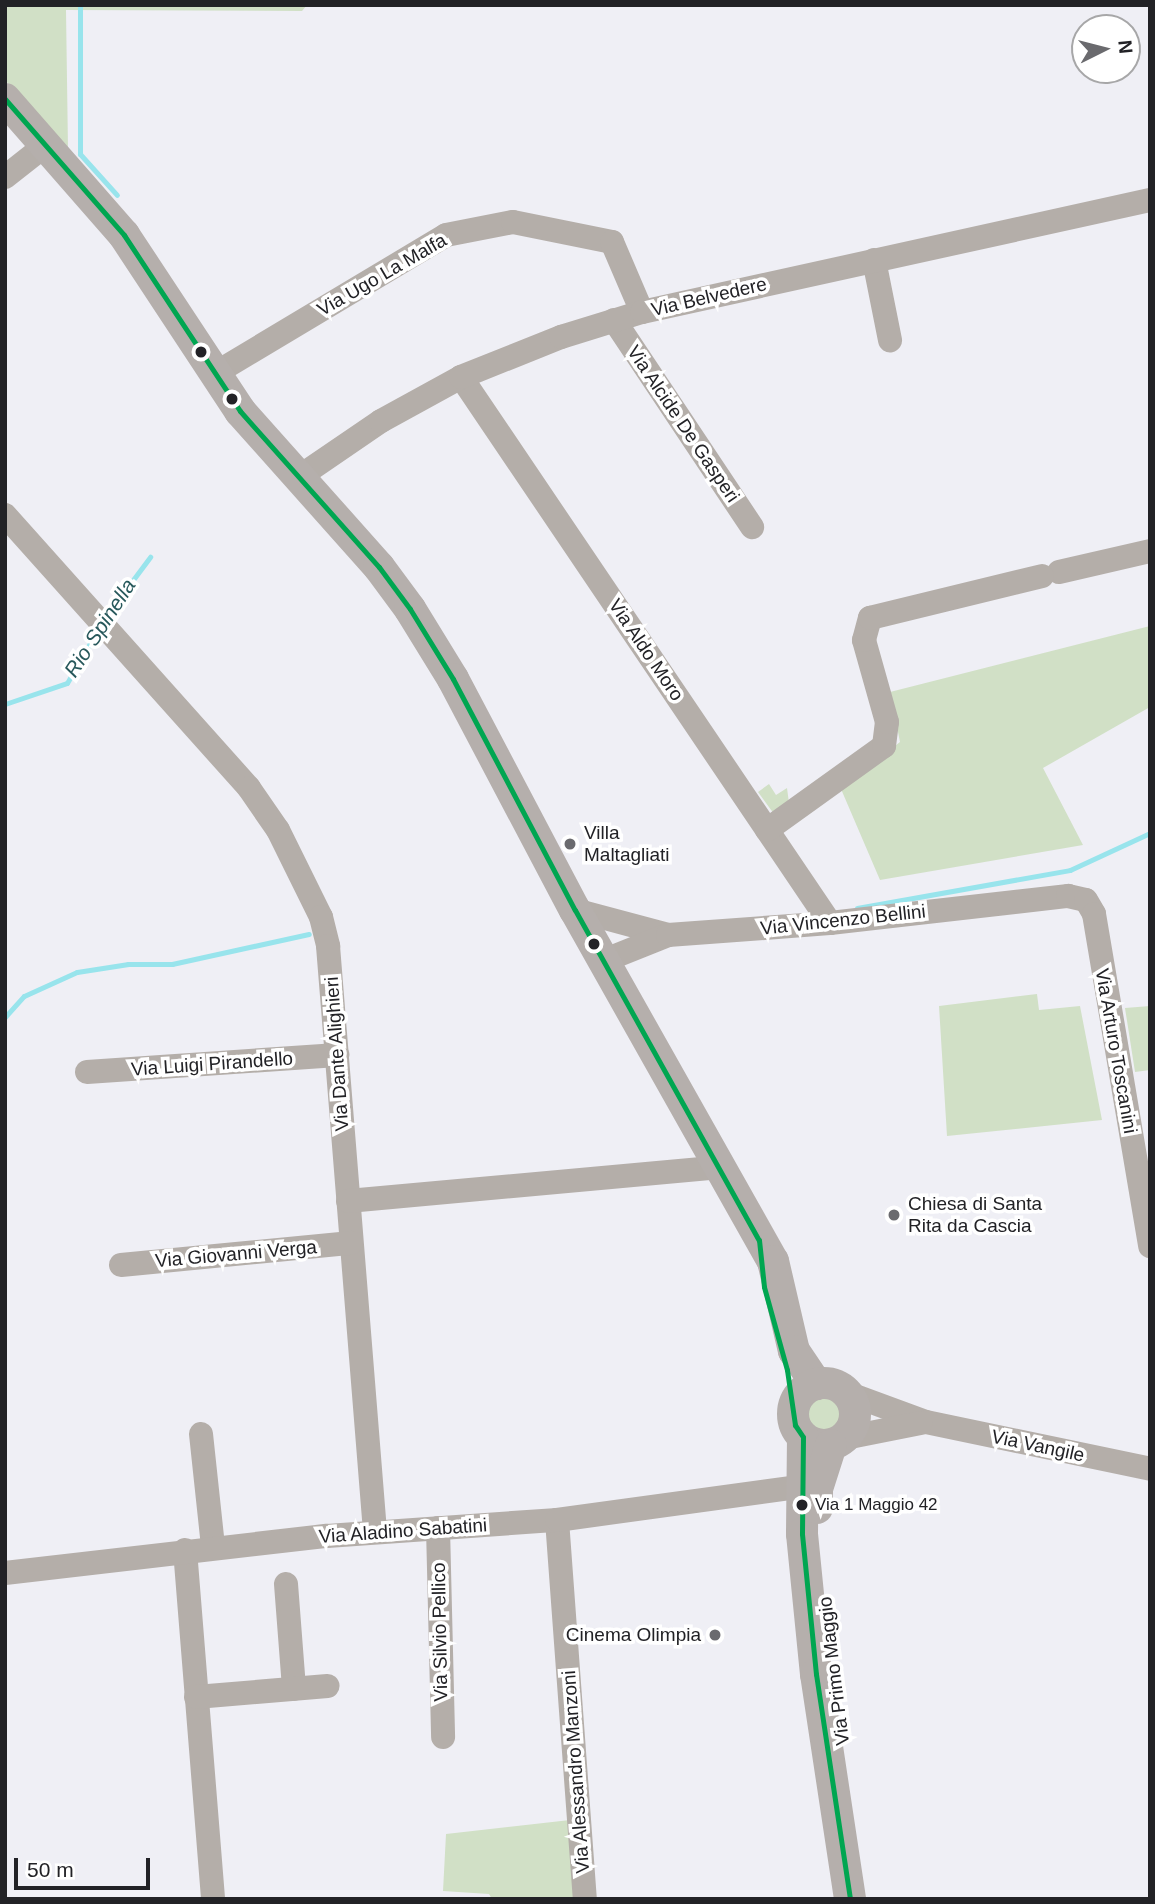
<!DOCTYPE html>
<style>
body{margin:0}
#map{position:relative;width:1155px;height:1904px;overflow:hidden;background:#efeff5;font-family:Helvetica,sans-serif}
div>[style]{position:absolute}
.green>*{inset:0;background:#d1e0c6}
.round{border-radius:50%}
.stream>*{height:5px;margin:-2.5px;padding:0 2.5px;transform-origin:2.5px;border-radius:2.5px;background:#98e4ec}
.minor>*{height:24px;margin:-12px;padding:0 12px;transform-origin:12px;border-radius:12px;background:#b4aea9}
.major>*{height:32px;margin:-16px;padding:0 16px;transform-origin:16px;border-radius:16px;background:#b5afac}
.major>.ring{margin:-16px;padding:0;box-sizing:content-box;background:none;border:32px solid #b5afac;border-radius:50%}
.bus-1>*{height:5px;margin:-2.5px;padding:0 2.5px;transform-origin:2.5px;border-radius:2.5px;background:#00a651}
.dots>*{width:19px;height:19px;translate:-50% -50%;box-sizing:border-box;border:4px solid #fff;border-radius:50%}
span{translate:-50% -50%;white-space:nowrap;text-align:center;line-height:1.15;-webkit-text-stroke:7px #fff;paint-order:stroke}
.bus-label{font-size:17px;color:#222226}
.left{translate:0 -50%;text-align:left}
.street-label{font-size:19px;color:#222226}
.poi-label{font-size:19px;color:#222226}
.right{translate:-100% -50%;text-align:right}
.water-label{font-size:21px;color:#27585b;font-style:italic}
.frame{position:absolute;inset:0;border:7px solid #222226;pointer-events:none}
.north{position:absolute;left:1071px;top:14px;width:70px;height:70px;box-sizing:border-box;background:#fff;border:2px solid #a7a7a8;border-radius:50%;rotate:84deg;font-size:19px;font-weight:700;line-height:28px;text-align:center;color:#222226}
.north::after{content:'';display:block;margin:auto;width:24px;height:32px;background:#6a6a6e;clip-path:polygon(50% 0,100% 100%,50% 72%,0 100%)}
.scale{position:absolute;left:14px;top:1858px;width:136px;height:32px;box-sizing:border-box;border:4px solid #222226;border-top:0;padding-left:9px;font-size:21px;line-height:24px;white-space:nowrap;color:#222226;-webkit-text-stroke:5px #fff;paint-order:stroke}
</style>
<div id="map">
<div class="green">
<div style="clip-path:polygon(5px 5px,307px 5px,302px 11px,66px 10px,68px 149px,5px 80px)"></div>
<div style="clip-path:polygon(1150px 626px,1150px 707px,1043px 768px,1083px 845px,880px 880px,841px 789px,900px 742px,890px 692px)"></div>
<div style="clip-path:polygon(769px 784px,776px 795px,787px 788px,789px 803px,774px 814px,758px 792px)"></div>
<div style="clip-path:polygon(1037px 994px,1039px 1010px,1080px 1006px,1102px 1120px,947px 1136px,939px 1006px)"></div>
<div style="clip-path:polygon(1150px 1006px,1150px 1070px,1135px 1072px,1125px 1008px)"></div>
<div class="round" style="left:806px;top:1396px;width:36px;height:36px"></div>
<div style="clip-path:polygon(570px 1820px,575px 1899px,492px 1899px,489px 1894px,443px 1891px,446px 1834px)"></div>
</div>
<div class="stream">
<div style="left:80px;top:5px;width:149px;rotate:90deg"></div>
<div style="left:80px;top:154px;width:55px;rotate:47.9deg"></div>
<div style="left:106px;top:616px;width:74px;rotate:-53.3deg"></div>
<div style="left:5px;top:704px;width:65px;rotate:-18.7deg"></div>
<div style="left:67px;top:683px;width:60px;rotate:-60deg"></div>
<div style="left:857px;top:908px;width:216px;rotate:-10.1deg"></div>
<div style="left:1070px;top:870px;width:88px;rotate:-24.8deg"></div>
<div style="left:5px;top:1017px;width:28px;rotate:-48deg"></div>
<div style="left:24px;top:996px;width:58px;rotate:-24.4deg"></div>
<div style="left:77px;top:972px;width:52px;rotate:-8.9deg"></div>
<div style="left:128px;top:964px;width:44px"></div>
<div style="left:172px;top:964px;width:140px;rotate:-12.4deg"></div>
</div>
<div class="minor">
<div style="left:5px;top:177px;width:53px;rotate:-38.2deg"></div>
<div style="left:874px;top:260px;width:82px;rotate:78.7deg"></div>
<div style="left:614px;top:320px;width:249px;rotate:56.3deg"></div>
<div style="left:214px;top:374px;width:270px;rotate:-30.9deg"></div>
<div style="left:446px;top:235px;width:68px;rotate:-11deg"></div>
<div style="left:513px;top:222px;width:101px;rotate:11.4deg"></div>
<div style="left:612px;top:242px;width:76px;rotate:66.8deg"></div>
<div style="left:461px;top:377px;width:659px;rotate:55.95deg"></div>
<div style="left:299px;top:477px;width:99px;rotate:-34.3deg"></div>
<div style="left:381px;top:421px;width:91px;rotate:-28.8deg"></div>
<div style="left:461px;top:377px;width:108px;rotate:-21.8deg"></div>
<div style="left:561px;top:337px;width:85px;rotate:-17.2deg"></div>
<div style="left:642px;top:312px;width:520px;rotate:-12.43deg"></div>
<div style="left:5px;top:515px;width:366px;rotate:48.2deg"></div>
<div style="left:249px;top:788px;width:51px;rotate:55.4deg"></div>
<div style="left:278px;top:830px;width:97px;rotate:63.7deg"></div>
<div style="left:321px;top:917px;width:30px;rotate:76deg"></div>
<div style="left:328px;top:946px;width:587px;rotate:85.41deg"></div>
<div style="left:1059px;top:572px;width:93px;rotate:-13deg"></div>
<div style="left:767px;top:830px;width:144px;rotate:-35.7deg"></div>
<div style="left:884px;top:746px;width:24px;rotate:-83deg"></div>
<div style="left:887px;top:722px;width:85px;rotate:-105.7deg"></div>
<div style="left:864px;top:640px;width:23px;rotate:-75deg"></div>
<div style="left:870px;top:618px;width:177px;rotate:-13.7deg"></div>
<div style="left:575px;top:910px;width:96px;rotate:15deg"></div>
<div style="left:603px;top:961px;width:70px;rotate:-21.8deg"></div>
<div style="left:668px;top:935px;width:162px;rotate:-4.2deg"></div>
<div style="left:830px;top:923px;width:240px;rotate:-6.5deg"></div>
<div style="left:1068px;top:896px;width:18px;rotate:13deg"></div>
<div style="left:1086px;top:900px;width:16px;rotate:60deg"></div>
<div style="left:1094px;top:914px;width:337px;rotate:80.4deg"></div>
<div style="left:87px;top:1072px;width:251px;rotate:-3.9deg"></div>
<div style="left:348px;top:1201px;width:374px;rotate:-5.2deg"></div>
<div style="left:121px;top:1265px;width:231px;rotate:-5.5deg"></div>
<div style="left:847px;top:1393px;width:84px;rotate:20.2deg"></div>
<div style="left:926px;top:1422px;width:229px;rotate:11.8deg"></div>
<div style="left:201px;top:1434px;width:114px;rotate:83.9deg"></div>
<div style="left:845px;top:1438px;width:77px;rotate:-11.2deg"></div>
<div style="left:557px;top:1520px;width:380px;rotate:85.8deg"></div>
<div style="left:438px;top:1528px;width:209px;rotate:88.6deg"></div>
<div style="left:185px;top:1550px;width:350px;rotate:85.4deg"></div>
<div style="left:5px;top:1573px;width:324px;rotate:-6.6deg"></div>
<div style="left:327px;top:1536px;width:231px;rotate:-4deg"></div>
<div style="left:557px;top:1520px;width:244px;rotate:-7.8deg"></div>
<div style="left:286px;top:1584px;width:105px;rotate:85.6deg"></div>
<div style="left:196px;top:1697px;width:132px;rotate:-4.8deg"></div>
</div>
<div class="major">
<div style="left:5px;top:99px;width:181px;rotate:48.8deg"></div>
<div style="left:124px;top:235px;width:211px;rotate:56.6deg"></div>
<div style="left:240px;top:411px;width:209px;rotate:48.3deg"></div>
<div style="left:379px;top:567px;width:52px;rotate:53.6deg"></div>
<div style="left:410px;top:609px;width:82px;rotate:58.4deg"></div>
<div style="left:453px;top:679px;width:261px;rotate:62.2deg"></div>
<div style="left:575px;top:910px;width:403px;rotate:60.6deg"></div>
<div style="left:773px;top:1261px;width:92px;rotate:76.9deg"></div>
<div style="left:794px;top:1351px;width:40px;rotate:56deg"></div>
<div class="ring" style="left:793px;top:1383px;width:30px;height:30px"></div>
<div style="left:803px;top:1437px;width:97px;rotate:90.6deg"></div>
<div style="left:802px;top:1534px;width:141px;rotate:84.3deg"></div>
<div style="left:816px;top:1674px;width:228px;rotate:81.4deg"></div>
<div style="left:817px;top:1508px;width:19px;rotate:-90deg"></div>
<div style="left:817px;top:1489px;width:46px;rotate:-72.3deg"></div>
</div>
<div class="bus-1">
<div style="left:5px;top:99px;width:181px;rotate:48.8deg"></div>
<div style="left:124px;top:235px;width:211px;rotate:56.6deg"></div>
<div style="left:240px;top:411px;width:209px;rotate:48.3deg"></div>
<div style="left:379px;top:567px;width:52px;rotate:53.6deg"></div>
<div style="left:410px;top:609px;width:82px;rotate:58.4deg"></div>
<div style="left:453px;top:679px;width:261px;rotate:62.2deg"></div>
<div style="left:575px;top:910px;width:378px;rotate:60.9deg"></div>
<div style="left:759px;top:1240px;width:47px;rotate:83.9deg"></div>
<div style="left:764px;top:1287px;width:86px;rotate:74.5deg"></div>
<div style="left:787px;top:1370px;width:56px;rotate:81.7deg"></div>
<div style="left:795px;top:1425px;width:14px;rotate:56deg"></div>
<div style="left:803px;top:1437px;width:97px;rotate:90.6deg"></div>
<div style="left:802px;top:1534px;width:141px;rotate:84.3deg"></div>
<div style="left:816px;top:1674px;width:228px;rotate:81.4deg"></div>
</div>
<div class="dots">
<div style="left:201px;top:352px;background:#222226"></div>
<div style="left:232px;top:399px;background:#222226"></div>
<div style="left:570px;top:844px;background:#6a6a6e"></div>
<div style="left:594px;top:944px;background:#222226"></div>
<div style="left:894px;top:1215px;background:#6a6a6e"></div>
<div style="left:802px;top:1505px;background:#222226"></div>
<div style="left:715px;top:1635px;background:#6a6a6e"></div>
</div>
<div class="bus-label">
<span class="left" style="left:815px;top:1505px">Via 1 Maggio 42</span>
</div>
<div class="street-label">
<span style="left:382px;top:275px;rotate:-30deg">Via Ugo La Malfa</span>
<span style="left:709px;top:297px;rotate:-13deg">Via Belvedere</span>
<span style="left:683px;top:424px;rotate:56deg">Via Alcide De Gasperi</span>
<span style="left:646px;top:650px;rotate:56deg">Via Aldo Moro</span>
<span style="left:843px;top:920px;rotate:-6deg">Via Vincenzo Bellini</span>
<span style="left:1116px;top:1051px;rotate:80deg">Via Arturo Toscanini</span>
<span style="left:337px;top:1054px;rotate:-94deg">Via Dante Alighieri</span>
<span style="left:212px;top:1064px;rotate:-4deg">Via Luigi Pirandello</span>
<span style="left:236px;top:1254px;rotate:-5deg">Via Giovanni Verga</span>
<span style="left:1038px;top:1446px;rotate:12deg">Via Vangile</span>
<span style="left:403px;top:1531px;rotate:-4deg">Via Aladino Sabatini</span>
<span style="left:440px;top:1632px;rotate:-91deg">Via Silvio Pellico</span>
<span style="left:834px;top:1671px;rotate:-97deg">Via Primo Maggio</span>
<span style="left:576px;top:1772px;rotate:-94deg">Via Alessandro Manzoni</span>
</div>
<div class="poi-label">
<span class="left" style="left:584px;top:844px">Villa<br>Maltagliati</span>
<span class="left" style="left:908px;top:1215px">Chiesa di Santa<br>Rita da Cascia</span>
<span class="right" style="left:701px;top:1635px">Cinema Olimpia</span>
</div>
<div class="water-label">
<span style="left:100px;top:628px;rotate:-57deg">Rio Spinella</span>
</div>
<div class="frame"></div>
<div class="north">N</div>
<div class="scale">50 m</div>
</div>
